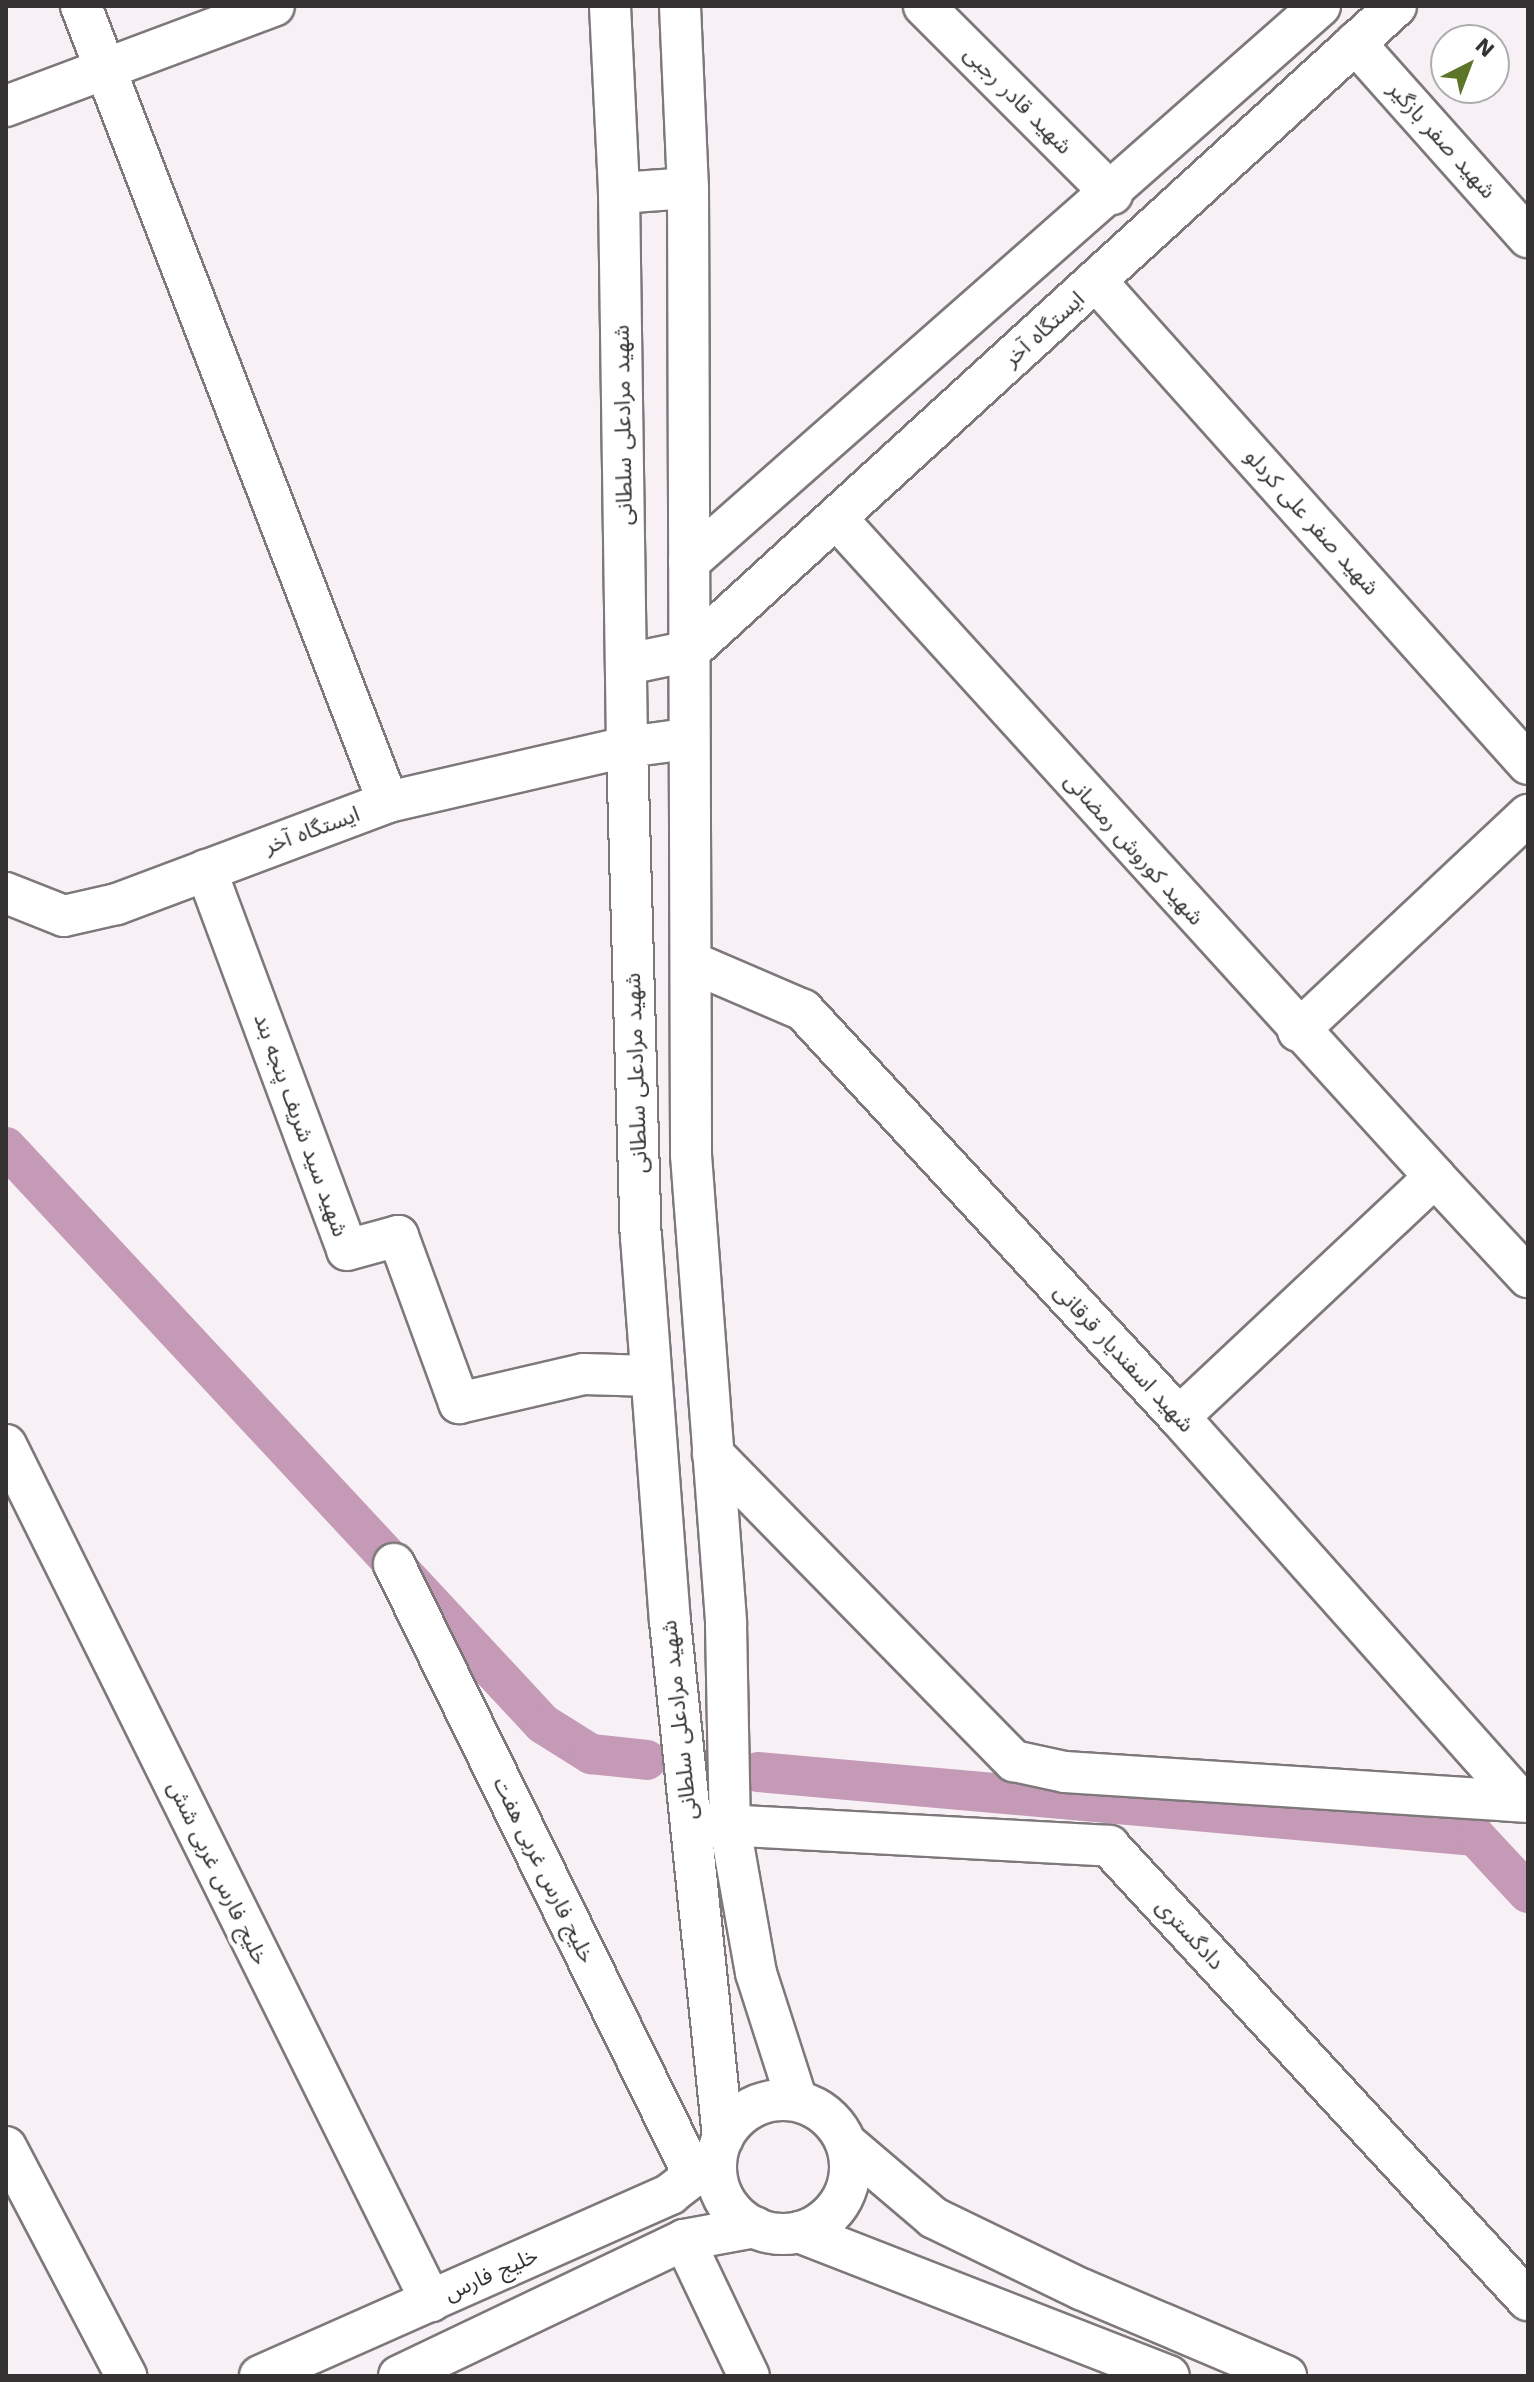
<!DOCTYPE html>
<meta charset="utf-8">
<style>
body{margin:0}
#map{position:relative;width:1534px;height:2382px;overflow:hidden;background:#f7f1f5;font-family:"Work Sans","Noto Sans Arabic",sans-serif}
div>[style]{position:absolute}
.canal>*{height:40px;margin:-20px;padding:0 20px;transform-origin:20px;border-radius:20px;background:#c59ab6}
.roads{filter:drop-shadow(2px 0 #7e787b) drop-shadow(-2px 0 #7e787b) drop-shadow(0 2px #7e787b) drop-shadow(0 -2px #7e787b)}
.minor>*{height:40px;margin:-20px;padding:0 20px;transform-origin:20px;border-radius:20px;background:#fff}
.minor>.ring{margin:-20px;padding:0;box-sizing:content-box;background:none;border:40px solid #fff;border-radius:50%}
span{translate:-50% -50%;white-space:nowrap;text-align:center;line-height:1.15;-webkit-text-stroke:8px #fff;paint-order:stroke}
.street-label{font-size:22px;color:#353234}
.frame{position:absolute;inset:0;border:8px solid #353234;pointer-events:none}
.north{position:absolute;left:1430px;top:24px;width:80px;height:80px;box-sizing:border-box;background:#fff;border:2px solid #aeadae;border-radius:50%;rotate:42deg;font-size:22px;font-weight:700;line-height:32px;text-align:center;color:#353234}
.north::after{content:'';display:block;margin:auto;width:28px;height:36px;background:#5c7528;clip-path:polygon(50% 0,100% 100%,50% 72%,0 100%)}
</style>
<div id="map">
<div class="canal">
<div style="left:6px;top:1147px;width:788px;rotate:47.06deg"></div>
<div style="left:543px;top:1724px;width:57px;rotate:32deg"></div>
<div style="left:591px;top:1754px;width:56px;rotate:6.1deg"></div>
<div style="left:758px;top:1772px;width:720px;rotate:5.1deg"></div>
<div style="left:1475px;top:1836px;width:78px;rotate:47.1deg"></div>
</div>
<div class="roads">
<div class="minor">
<div style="left:81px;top:6px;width:853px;rotate:68.91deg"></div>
<div style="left:610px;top:6px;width:187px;rotate:87.2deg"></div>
<div style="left:619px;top:193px;width:554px;rotate:89.17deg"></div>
<div style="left:627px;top:747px;width:490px;rotate:88.4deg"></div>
<div style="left:641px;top:1237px;width:385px;rotate:85.7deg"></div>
<div style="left:670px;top:1621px;width:519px;rotate:84.14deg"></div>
<div style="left:680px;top:6px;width:182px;rotate:87.5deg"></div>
<div style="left:688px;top:188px;width:967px;rotate:89.82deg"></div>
<div style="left:691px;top:1155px;width:470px;rotate:85.7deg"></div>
<div style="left:726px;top:1624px;width:203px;rotate:88.9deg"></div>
<div style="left:730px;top:1827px;width:148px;rotate:79.9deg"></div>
<div style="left:756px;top:1973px;width:134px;rotate:72.2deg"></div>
<div style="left:924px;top:6px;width:266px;rotate:45deg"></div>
<div style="left:1355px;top:43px;width:260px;rotate:48.3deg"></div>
<div style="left:6px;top:106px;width:286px;rotate:-20.5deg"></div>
<div style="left:619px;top:193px;width:69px;rotate:-4.1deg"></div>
<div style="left:1096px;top:281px;width:648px;rotate:48.19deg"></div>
<div style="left:836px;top:518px;width:891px;rotate:47.73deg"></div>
<div style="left:689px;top:562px;width:841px;rotate:-41.38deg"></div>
<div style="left:627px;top:664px;width:64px;rotate:-11.7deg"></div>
<div style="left:690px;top:651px;width:956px;rotate:-42.41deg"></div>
<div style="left:206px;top:870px;width:405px;rotate:69.6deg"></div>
<div style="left:347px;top:1250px;width:53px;rotate:-15.4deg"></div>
<div style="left:398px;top:1236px;width:178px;rotate:69.9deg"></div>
<div style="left:459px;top:1403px;width:128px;rotate:-13.1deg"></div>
<div style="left:584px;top:1374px;width:67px;rotate:1.7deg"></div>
<div style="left:6px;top:893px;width:62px;rotate:21.6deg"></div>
<div style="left:64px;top:916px;width:54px;rotate:-12.8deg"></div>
<div style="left:117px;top:904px;width:290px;rotate:-20.6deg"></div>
<div style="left:388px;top:802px;width:245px;rotate:-13deg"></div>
<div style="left:627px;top:747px;width:61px;rotate:-7.6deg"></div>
<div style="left:691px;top:962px;width:122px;rotate:23.2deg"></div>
<div style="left:803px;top:1010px;width:554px;rotate:47.27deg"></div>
<div style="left:1179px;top:1417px;width:514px;rotate:48.31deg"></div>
<div style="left:1298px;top:1031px;width:316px;rotate:-43.2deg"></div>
<div style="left:1179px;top:1417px;width:351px;rotate:-43.2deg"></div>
<div style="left:1435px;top:1177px;width:137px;rotate:47.1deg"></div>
<div style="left:6px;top:1445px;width:956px;rotate:63.6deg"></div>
<div style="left:713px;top:1454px;width:430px;rotate:45.6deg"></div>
<div style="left:1014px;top:1761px;width:52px;rotate:12.2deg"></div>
<div style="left:1065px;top:1772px;width:464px;rotate:3.7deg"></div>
<div style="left:394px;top:1564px;width:682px;rotate:63.89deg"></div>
<div style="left:707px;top:1824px;width:403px;rotate:3.1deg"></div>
<div style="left:1109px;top:1846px;width:618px;rotate:47.3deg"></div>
<div class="ring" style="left:716px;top:2100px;width:94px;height:94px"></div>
<div style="left:847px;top:2144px;width:114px;rotate:40.4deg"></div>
<div style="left:934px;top:2218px;width:163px;rotate:25.8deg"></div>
<div style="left:1081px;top:2289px;width:223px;rotate:23deg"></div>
<div style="left:6px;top:2147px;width:259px;rotate:62.3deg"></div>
<div style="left:799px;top:2232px;width:397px;rotate:21.3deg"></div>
<div style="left:684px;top:2240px;width:151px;rotate:64.5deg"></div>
<div style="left:260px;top:2376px;width:449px;rotate:-23.9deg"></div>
<div style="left:670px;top:2194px;width:54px;rotate:-37.5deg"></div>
<div style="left:399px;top:2376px;width:316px;rotate:-25.5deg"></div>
<div style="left:684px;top:2240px;width:72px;rotate:-10.4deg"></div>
</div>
</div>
<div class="street-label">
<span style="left:1018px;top:100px;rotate:45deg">شهید قادر رجبی</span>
<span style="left:1442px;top:140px;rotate:48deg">شهید صفر بازگیر</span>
<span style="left:1044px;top:329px;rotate:-42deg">ایستگاه آخر</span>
<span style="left:623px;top:425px;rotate:-91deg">شهید مرادعلی سلطانی</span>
<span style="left:1312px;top:522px;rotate:48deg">شهید صفر علی کردلو</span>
<span style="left:312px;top:830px;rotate:-20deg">ایستگاه آخر</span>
<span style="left:1134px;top:849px;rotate:48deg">شهید کوروش رمضانی</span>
<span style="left:636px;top:1073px;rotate:-92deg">شهید مرادعلی سلطانی</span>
<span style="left:301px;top:1125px;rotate:70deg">شهید سید شریف پنجه بند</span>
<span style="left:1124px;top:1358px;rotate:47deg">شهید اسفندیار قرقانی</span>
<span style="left:679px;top:1720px;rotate:-96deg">شهید مرادعلی سلطانی</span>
<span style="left:544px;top:1870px;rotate:64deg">خلیج فارس غربی هفت</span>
<span style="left:218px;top:1873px;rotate:64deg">خلیج فارس غربی شش</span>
<span style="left:1190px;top:1934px;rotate:47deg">دادگستری</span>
<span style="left:491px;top:2274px;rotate:-24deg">خلیج فارس</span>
</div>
<div class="frame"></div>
<div class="north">N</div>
</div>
